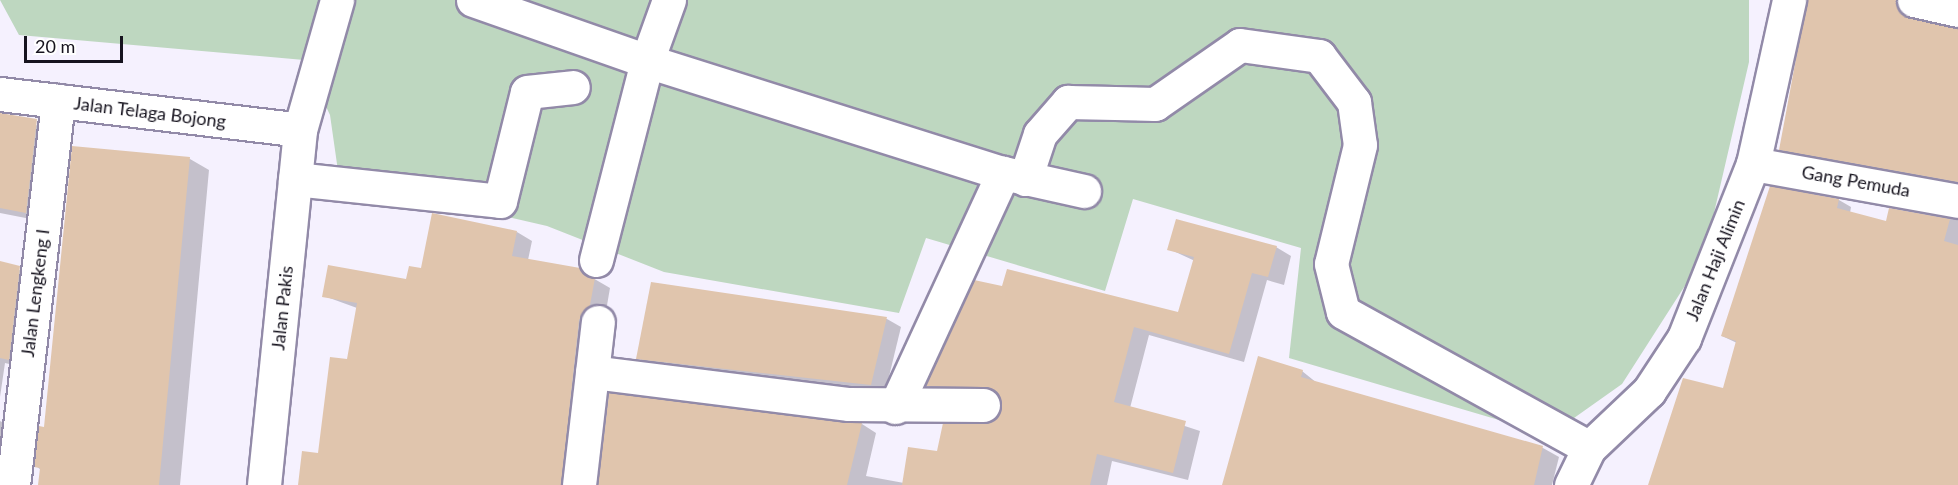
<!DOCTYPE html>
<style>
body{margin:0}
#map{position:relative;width:1958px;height:485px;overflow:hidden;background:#f5f1fe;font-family:Lato,sans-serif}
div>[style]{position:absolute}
.green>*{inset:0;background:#bed7c0}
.shadow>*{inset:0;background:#0003}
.building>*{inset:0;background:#e0c5ad}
.roads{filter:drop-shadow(2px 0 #928aa8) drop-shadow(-2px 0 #928aa8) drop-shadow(0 2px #928aa8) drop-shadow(0 -2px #928aa8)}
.minor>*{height:33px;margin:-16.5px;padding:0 16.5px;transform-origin:16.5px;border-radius:16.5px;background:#fff}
span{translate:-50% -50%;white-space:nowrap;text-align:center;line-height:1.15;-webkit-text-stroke:4.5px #fff;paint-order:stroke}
.street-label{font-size:18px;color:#16131e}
.scale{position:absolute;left:24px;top:36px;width:99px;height:27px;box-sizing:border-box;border:3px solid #16131e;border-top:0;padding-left:8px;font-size:18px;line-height:21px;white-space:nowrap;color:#16131e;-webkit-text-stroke:4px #fff;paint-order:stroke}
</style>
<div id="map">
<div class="green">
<div style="clip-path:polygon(0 0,1749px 0,1749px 62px,1704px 256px,1622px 384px,1550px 435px,1289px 358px,1301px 248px,1133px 199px,1105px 291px,926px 238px,899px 313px,664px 272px,547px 226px,339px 178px,330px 115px,304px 60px,19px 35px)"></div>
</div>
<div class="shadow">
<div style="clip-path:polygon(1806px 0,1909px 0,1912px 19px,1958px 29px,1958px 186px,1793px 156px,1781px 149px)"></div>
<div style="clip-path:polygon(0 114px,52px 130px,41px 221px,0 213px)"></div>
<div style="clip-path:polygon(73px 148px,190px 159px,209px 170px,180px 485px,40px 485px,41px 470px,36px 466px,45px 429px)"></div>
<div style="clip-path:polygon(1771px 188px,1839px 200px,1851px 207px,1850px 213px,1887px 223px,1890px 209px,1958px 220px,1958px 485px,1650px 485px,1724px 390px,1737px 343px,1722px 336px)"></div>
<div style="clip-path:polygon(517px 232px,532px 241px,528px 260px,579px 270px,610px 288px,576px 485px,300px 485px,319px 455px,348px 361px,357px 308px,324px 296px,407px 280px)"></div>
<div style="clip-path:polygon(1276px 247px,1291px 256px,1284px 285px,1267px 280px,1244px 362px,1149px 335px,1130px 408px,1200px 431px,1188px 480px,1112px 461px,1107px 485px,599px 485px,862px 424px,876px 433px,866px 476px,904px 483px,938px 453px,1001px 415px,1001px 396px,942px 394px,927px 385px,1003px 287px,1179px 314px,1195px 261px,1169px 249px)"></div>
<div style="clip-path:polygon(0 263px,33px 275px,22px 367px,5px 363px,0 397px)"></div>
<div style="clip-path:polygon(653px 283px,887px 319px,901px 327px,885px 393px,652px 366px,638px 358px)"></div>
<div style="clip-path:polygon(1302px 371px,1317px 383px,1543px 448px,1559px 457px,1552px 485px,1224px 485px)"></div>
<div style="clip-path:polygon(0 421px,15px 429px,0 481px)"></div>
</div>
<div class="building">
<div style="clip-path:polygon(1807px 0,1896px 0,1909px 18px,1958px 28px,1958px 182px,1779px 150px)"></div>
<div style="clip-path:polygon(0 113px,37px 119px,26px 213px,0 208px)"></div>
<div style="clip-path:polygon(72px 146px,190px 157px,159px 485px,38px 485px,40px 468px,34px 467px,39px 426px,44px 427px)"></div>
<div style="clip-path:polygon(1770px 186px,1839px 199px,1837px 208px,1886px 221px,1889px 208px,1950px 219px,1944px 241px,1958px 245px,1958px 485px,1648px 485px,1683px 378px,1723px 388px,1736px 341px,1721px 336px)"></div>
<div style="clip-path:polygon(432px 213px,517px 231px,512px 256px,580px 268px,595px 278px,590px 305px,579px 320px,561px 485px,298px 485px,302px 451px,318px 453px,330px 357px,347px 359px,357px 303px,322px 297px,328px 265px,406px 279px,409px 266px,421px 268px)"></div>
<div style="clip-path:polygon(1176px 219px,1277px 246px,1268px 277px,1252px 273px,1229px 354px,1134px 327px,1114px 402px,1186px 421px,1173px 473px,1097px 454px,1090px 485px,902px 485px,908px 447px,937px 451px,943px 423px,983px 424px,999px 414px,1000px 396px,992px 389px,925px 386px,974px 280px,1002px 286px,1007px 269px,1178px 312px,1194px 257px,1167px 250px)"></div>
<div style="clip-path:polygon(0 261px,20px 266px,9px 360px,0 358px)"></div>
<div style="clip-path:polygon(651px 282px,887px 317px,871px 385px,636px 359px)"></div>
<div style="clip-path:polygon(1258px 356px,1303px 370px,1301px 377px,1543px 446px,1534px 485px,1222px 485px)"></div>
<div style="clip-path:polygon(609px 393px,862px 423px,847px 485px,598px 485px)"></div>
</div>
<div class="roads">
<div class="minor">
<div style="left:473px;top:0;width:184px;rotate:19.3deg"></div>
<div style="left:647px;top:61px;width:65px;rotate:-70.2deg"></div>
<div style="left:1914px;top:0;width:45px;rotate:12.8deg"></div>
<div style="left:0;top:94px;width:302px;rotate:6.8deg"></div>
<div style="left:1753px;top:164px;width:208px;rotate:10.2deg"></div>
<div style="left:295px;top:179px;width:206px;rotate:6.1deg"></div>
<div style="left:500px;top:201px;width:112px;rotate:-76.1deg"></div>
<div style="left:527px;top:92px;width:46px;rotate:-6.2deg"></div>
<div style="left:1025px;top:179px;width:47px;rotate:-71.6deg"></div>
<div style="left:1040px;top:134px;width:43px;rotate:-48.8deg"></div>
<div style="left:1068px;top:102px;width:87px;rotate:1.3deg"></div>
<div style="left:1155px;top:104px;width:103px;rotate:-34.8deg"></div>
<div style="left:1240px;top:45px;width:80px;rotate:7.9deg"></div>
<div style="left:1319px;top:56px;width:58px;rotate:52.7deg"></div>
<div style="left:1354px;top:102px;width:43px;rotate:82.1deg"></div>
<div style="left:1360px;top:145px;width:122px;rotate:103.7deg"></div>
<div style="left:1331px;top:264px;width:49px;rotate:76deg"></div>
<div style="left:1343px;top:312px;width:281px;rotate:28.9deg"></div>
<div style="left:596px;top:260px;width:205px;rotate:-75.6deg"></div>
<div style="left:647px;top:61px;width:373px;rotate:17.5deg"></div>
<div style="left:592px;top:372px;width:259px;rotate:7.1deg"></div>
<div style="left:849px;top:404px;width:134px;rotate:0.4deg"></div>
<div style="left:895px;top:407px;width:258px;rotate:-65.2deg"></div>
<div style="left:1003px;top:173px;width:83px;rotate:12.5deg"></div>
<div style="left:13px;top:485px;width:387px;rotate:-83.3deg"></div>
<div style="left:264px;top:485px;width:357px;rotate:-84.2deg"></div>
<div style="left:300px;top:130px;width:135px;rotate:-74.1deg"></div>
<div style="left:579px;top:485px;width:164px;rotate:-83.4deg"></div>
<div style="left:1571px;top:485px;width:41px;rotate:-64.1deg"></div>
<div style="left:1589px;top:448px;width:83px;rotate:-43.5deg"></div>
<div style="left:1649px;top:391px;width:64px;rotate:-56.6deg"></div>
<div style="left:1684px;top:338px;width:187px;rotate:-68.4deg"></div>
<div style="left:1753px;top:164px;width:168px;rotate:-77.6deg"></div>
</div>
</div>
<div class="street-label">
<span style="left:150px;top:112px;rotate:7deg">Jalan Telaga Bojong</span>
<span style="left:1856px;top:181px;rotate:10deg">Gang Pemuda</span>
<span style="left:1715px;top:260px;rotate:-68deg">Jalan Haji Alimin</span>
<span style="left:35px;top:293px;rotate:-83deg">Jalan Lengkeng I</span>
<span style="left:282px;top:308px;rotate:-84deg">Jalan Pakis</span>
</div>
<div class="scale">20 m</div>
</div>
